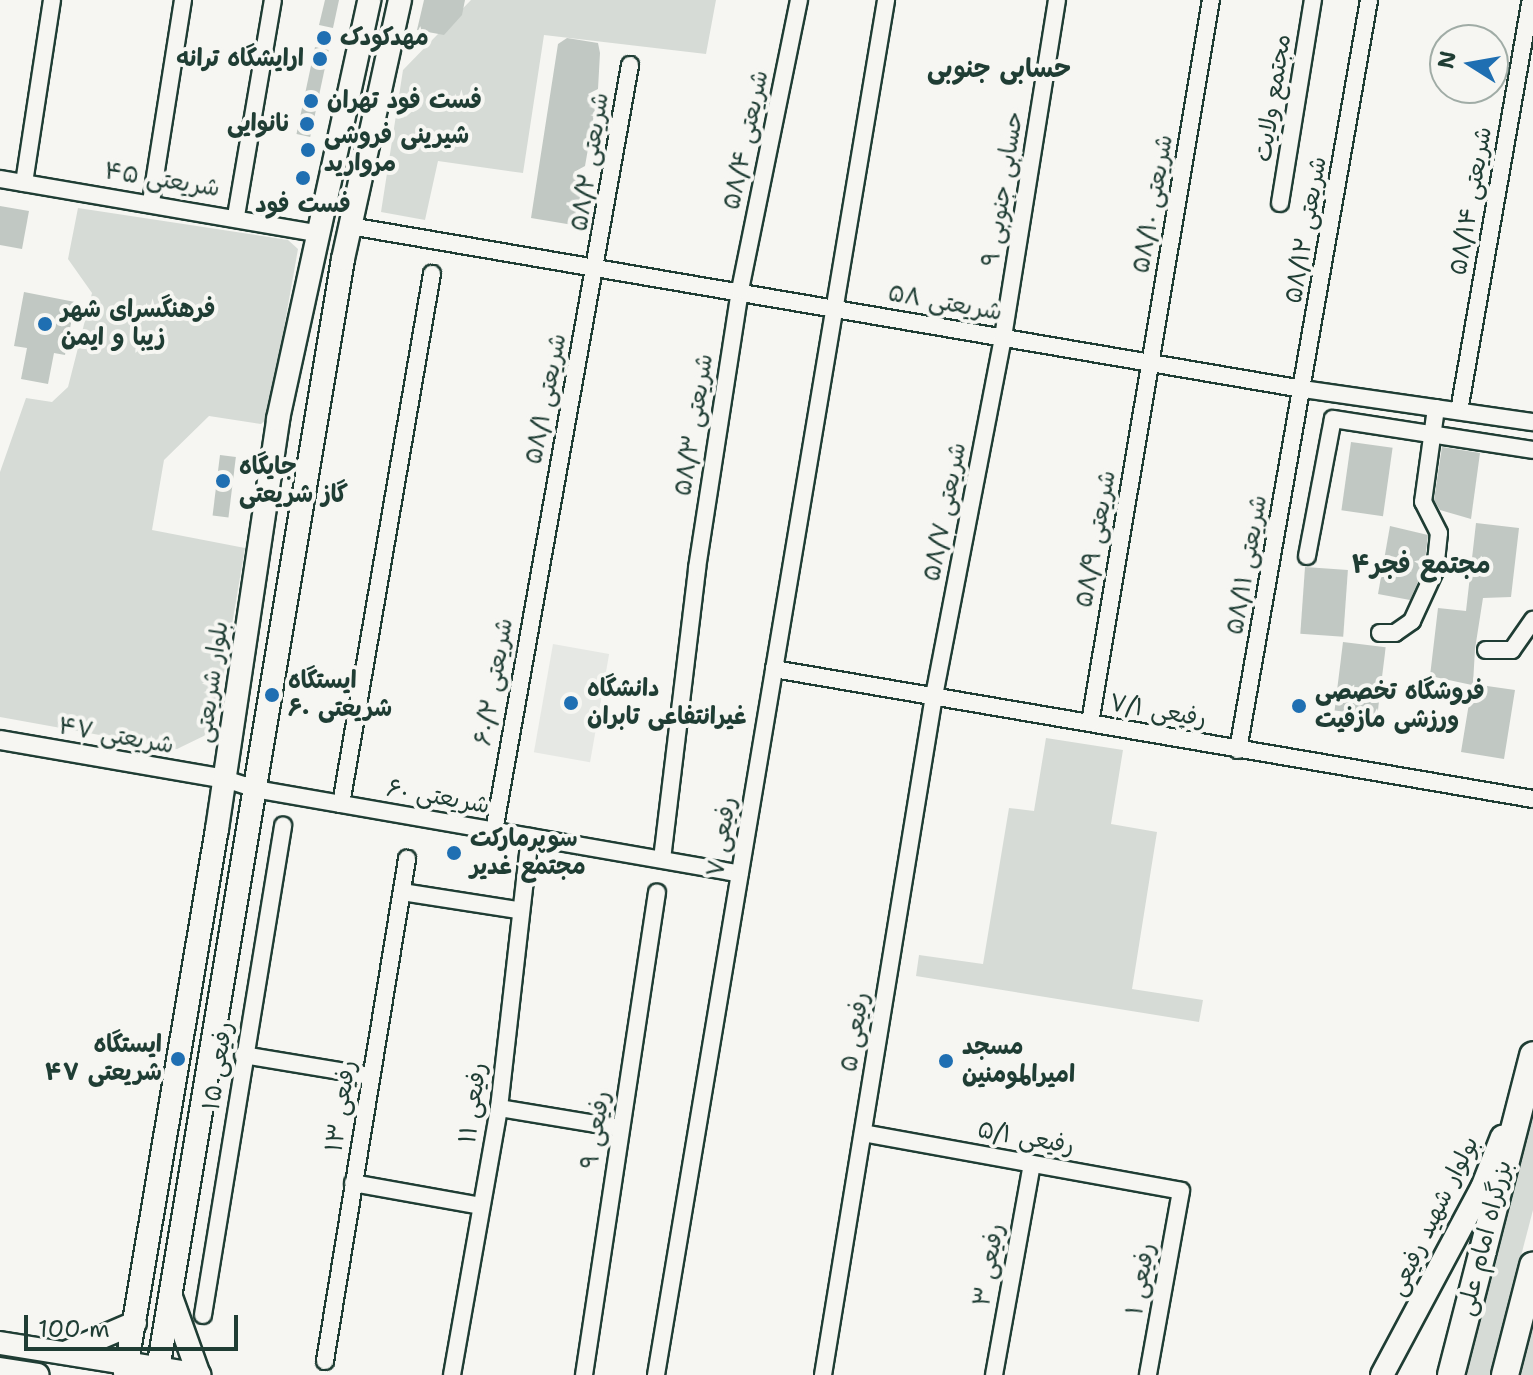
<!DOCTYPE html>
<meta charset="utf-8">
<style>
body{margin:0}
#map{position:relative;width:1533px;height:1375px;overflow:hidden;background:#f6f6f2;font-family:"Shantell Sans","Playpen Sans Arabic",sans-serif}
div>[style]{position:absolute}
.built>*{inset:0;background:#e6e8e4;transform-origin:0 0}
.round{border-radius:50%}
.green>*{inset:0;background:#d6dbd6}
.building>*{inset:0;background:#c1c8c3;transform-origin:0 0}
.roads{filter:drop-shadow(2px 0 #1f3d34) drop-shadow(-2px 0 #1f3d34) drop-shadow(0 2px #1f3d34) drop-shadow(0 -2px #1f3d34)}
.minor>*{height:16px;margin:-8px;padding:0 8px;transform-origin:8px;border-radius:8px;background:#f6f6f2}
.tertiary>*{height:18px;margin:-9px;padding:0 9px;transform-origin:9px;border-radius:9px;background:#f6f6f2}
.secondary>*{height:22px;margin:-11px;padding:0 11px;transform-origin:11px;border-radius:11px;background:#f6f6f2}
.trunk>*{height:26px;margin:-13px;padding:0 13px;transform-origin:13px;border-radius:13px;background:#f6f6f2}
.dots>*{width:22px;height:22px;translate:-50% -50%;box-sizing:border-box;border:4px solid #f6f6f2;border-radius:50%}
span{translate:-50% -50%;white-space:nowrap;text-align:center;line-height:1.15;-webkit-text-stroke:8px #f6f6f2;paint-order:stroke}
.poi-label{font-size:24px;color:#1f3d34;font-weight:700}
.left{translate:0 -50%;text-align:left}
.right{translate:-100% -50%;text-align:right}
.street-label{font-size:24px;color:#1f3d34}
.neighbourhood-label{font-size:26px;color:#1f3d34;font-weight:700}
.north{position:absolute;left:1429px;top:24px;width:80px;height:80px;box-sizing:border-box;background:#f6f6f2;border:2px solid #a0aca6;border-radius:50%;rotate:281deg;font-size:22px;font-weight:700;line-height:32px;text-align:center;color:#1f3d34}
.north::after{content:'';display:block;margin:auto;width:28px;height:36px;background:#1f6fb2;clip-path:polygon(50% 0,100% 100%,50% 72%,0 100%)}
.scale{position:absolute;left:24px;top:1315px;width:214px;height:36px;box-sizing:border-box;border:4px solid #1f3d34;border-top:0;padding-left:10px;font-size:24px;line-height:28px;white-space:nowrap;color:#1f3d34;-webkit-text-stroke:6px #f6f6f2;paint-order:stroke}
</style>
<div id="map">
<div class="built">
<div class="round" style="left:314px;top:28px;width:20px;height:20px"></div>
<div style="left:553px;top:644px;width:57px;height:110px;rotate:10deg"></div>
</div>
<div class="green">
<div style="clip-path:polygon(471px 0,716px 0,706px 54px,544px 35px,523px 173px,438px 161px,425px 220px,381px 212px,403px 70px)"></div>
<div style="clip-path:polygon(78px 208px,288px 240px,298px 249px,268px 418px,261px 424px,209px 416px,164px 460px,152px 530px,245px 548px,214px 731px,177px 749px,0 717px,0 472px,26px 398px,52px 402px,68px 387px,92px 293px,68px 259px)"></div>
<div style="clip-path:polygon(1046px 738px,1123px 750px,1111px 824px,1157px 832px,1132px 989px,1203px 1000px,1199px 1022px,916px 976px,919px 955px,983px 964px,1009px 808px,1034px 811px)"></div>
<div style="clip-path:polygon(1533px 1114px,1533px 1210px,1490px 1375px,1464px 1375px)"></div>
<div style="clip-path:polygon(1533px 1288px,1533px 1375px,1512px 1375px)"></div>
</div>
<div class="building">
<div style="clip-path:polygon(325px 0,339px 0,333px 28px,319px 25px)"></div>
<div style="clip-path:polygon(424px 0,465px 0,462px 15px,444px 35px,417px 30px)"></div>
<div style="clip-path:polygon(567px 38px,598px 43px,600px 53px,598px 89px,588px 94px,596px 103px,585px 166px,574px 172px,584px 181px,573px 225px,531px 218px,558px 44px)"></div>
<div style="left:315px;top:47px;width:14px;height:89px;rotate:12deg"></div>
<div style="clip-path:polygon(0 206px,29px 211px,22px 249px,0 245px)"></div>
<div style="clip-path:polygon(24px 292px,75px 302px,65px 355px,54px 353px,48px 384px,21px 379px,27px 348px,14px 346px)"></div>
<div style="left:1351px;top:442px;width:42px;height:69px;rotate:8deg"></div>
<div style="clip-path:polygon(1442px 447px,1480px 453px,1471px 519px,1440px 510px,1434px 500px)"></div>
<div style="left:220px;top:455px;width:16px;height:61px;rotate:7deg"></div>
<div style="clip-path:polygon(1476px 523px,1519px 528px,1511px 597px,1483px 598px,1475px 649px,1473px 684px,1515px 690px,1504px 759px,1461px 752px,1472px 685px,1430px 676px,1438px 608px,1466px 611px)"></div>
<div style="clip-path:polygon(1390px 526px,1428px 535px,1424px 568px,1410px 600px,1378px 594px)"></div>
<div style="left:1305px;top:567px;width:43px;height:67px;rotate:4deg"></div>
<div style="left:1343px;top:642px;width:43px;height:69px;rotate:7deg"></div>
</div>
<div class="roads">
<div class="minor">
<div style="left:0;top:179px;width:320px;rotate:9.7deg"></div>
<div style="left:24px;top:183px;width:185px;rotate:-81.3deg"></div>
<div style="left:151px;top:202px;width:205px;rotate:-81deg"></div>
<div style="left:1280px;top:203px;width:206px;rotate:-80.8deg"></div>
<div style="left:236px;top:216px;width:219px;rotate:-80.3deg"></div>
<div style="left:350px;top:226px;width:967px;rotate:9.71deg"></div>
<div style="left:1303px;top:389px;width:232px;rotate:8.2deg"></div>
<div style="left:1459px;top:411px;width:417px;rotate:-80.1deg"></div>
<div style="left:1307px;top:556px;width:139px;rotate:-79.3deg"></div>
<div style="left:1333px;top:419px;width:202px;rotate:8.8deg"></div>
<div style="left:1380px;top:633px;width:15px"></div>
<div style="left:1395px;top:633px;width:21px;rotate:-35deg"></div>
<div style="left:1412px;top:621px;width:55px;rotate:-65.3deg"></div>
<div style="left:1435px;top:571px;width:38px;rotate:-84deg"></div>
<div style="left:1439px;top:533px;width:35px;rotate:-117deg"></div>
<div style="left:1423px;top:502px;width:95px;rotate:-82.1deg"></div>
<div style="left:1486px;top:650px;width:26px"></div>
<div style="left:1512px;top:650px;width:37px;rotate:-55deg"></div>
<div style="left:774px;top:669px;width:770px;rotate:9.72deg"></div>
<div style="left:1090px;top:723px;width:733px;rotate:-80.5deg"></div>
<div style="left:1238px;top:750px;width:761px;rotate:-80.09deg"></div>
<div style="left:225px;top:779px;width:32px;rotate:18deg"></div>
<div style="left:255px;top:789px;width:492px;rotate:9.9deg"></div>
<div style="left:341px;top:804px;width:538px;rotate:-80.26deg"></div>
<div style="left:494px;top:831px;width:778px;rotate:-79.93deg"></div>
<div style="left:662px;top:859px;width:293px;rotate:-83.1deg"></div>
<div style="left:697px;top:568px;width:281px;rotate:-81.2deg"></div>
<div style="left:740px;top:290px;width:296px;rotate:-78.5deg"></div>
<div style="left:402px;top:892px;width:116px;rotate:8.9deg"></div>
<div style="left:243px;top:1055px;width:129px;rotate:9.4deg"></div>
<div style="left:499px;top:1108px;width:123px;rotate:9.4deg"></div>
<div style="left:863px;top:1133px;width:323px;rotate:10.3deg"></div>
<div style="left:1181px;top:1191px;width:187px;rotate:100.2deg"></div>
<div style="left:353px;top:1183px;width:130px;rotate:10.2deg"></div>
<div style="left:203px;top:1315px;width:496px;rotate:-80.7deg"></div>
<div style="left:325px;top:1361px;width:509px;rotate:-80.72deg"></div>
<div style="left:452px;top:1375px;width:271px;rotate:-80deg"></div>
<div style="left:499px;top:1108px;width:273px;rotate:-83.5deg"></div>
<div style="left:584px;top:1375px;width:488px;rotate:-81.4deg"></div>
<div style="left:656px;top:1375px;width:1394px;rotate:-80.5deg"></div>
<div style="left:823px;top:1375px;width:688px;rotate:-80.72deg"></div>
<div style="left:934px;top:696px;width:366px;rotate:-79.1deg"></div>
<div style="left:1003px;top:337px;width:341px;rotate:-80.9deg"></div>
<div style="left:994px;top:1375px;width:214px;rotate:-79.8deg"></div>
</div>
<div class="tertiary">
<div style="left:0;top:740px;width:228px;rotate:9.8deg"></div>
</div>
<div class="secondary">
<div style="left:171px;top:1297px;width:83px;rotate:70.3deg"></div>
<div style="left:0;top:1343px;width:202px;rotate:9.1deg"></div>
<div style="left:67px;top:1352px;width:74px;rotate:-23.1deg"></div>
<div style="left:0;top:1369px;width:38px;rotate:9deg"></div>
<div style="left:125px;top:1375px;width:554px;rotate:-80.44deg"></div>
<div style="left:217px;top:829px;width:415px;rotate:-81.5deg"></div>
<div style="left:278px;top:419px;width:429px;rotate:-77.7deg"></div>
<div style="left:157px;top:1375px;width:1131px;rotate:-80.54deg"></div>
<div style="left:343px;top:259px;width:265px;rotate:-77.6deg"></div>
<div style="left:1382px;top:1375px;width:212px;rotate:-61.9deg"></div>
<div style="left:1482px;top:1188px;width:55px;rotate:-68.6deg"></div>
</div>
<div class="trunk">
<div style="left:1451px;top:1375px;width:330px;rotate:-75.6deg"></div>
<div style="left:1505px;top:1375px;width:113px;rotate:-75.6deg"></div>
</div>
</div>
<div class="dots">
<div style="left:324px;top:38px;background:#1f6fb2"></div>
<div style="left:320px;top:59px;background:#1f6fb2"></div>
<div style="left:311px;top:101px;background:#1f6fb2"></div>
<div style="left:307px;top:124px;background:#1f6fb2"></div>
<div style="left:308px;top:150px;background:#1f6fb2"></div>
<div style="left:303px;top:178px;background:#1f6fb2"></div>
<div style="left:45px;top:324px;background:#1f6fb2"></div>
<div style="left:223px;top:481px;background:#1f6fb2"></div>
<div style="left:272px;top:695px;background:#1f6fb2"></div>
<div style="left:571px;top:703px;background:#1f6fb2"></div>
<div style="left:1299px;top:706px;background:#1f6fb2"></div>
<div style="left:454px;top:853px;background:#1f6fb2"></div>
<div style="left:178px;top:1059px;background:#1f6fb2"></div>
<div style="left:946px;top:1061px;background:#1f6fb2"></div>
</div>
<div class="poi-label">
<span class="left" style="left:340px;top:38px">مهدکودک</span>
<span class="right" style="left:304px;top:59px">ارایشگاه ترانه</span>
<span class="left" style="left:327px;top:101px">فست فود تهران</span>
<span class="right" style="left:291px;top:124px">نانوایی</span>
<span class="left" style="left:324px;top:150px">شیرینی فروشی<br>مروارید</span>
<span style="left:303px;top:205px">فست فود</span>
<span class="left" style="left:61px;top:324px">فرهنگسرای شهر<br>زیبا و ایمن</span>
<span class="left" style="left:239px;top:481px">جایگاه<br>گاز شریعتی</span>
<span class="left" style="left:288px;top:695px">ایستگاه<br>شریعتی ۶۰</span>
<span class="left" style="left:587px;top:703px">دانشگاه<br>غیرانتفاعی تابران</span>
<span class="left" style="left:1315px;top:706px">فروشگاه تخصصی<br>ورزشی مازفیت</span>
<span class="left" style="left:470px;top:853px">سوپرمارکت<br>مجتمع غدیر</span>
<span class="right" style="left:162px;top:1059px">ایستگاه<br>شریعتی ۴۷</span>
<span class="left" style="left:962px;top:1061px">مسجد<br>امیرالمومنین</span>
</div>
<div class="street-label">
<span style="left:1273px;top:98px;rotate:-81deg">مجتمع ولایت</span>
<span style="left:746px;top:140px;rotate:-78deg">شریعتی ۵۸/۴</span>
<span style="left:590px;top:162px;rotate:-81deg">شریعتی ۵۸/۲</span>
<span style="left:162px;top:180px;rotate:9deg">شریعتی ۴۵</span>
<span style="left:1003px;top:189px;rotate:-81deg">حسابی جنوبی ۹</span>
<span style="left:1471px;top:201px;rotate:-80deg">شریعتی ۵۸/۱۴</span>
<span style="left:1153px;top:204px;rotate:-80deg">شریعتی ۵۸/۱۰</span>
<span style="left:1306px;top:230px;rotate:-80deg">شریعتی ۵۸/۱۲</span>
<span style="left:945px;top:303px;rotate:10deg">شریعتی ۵۸</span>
<span style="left:546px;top:399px;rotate:-79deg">شریعتی ۵۸/۱</span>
<span style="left:694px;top:425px;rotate:-81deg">شریعتی ۵۸/۳</span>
<span style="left:945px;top:512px;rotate:-79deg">شریعتی ۵۸/۷</span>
<span style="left:1096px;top:539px;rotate:-80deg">شریعتی ۵۸/۹</span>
<span style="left:1247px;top:565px;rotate:-80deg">شریعتی ۵۸/۱۱</span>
<span style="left:212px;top:682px;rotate:-82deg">بلوار شریعتی</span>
<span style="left:494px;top:682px;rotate:-80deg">شریعتی ۶۰/۲</span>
<span style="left:1158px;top:711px;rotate:10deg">رفیعی ۷/۱</span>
<span style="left:116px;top:736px;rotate:10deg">شریعتی ۴۷</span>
<span style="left:438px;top:797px;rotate:10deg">شریعتی ۶۰</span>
<span style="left:722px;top:837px;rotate:-81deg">رفیعی ۷</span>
<span style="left:855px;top:1032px;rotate:-81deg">رفیعی ۵</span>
<span style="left:218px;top:1066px;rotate:-81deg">رفیعی ۱۵</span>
<span style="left:473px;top:1103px;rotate:-82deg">رفیعی ۱۱</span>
<span style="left:341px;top:1106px;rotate:-81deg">رفیعی ۱۳</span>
<span style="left:596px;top:1130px;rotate:-81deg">رفیعی ۹</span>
<span style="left:1026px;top:1138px;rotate:10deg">رفیعی ۵/۱</span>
<span style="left:1434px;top:1216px;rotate:-64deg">بولوار شهید رفیعی</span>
<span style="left:1485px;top:1238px;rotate:-76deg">بزرگراه امام علی</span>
<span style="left:989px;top:1265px;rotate:-80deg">رفیعی ۳</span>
<span style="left:1141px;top:1279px;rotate:-80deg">رفیعی ۱</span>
</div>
<div class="neighbourhood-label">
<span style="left:999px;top:68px">حسابی جنوبی</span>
<span style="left:1421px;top:564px">مجتمع فجر۴</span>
</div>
<div class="north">N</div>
<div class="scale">100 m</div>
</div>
